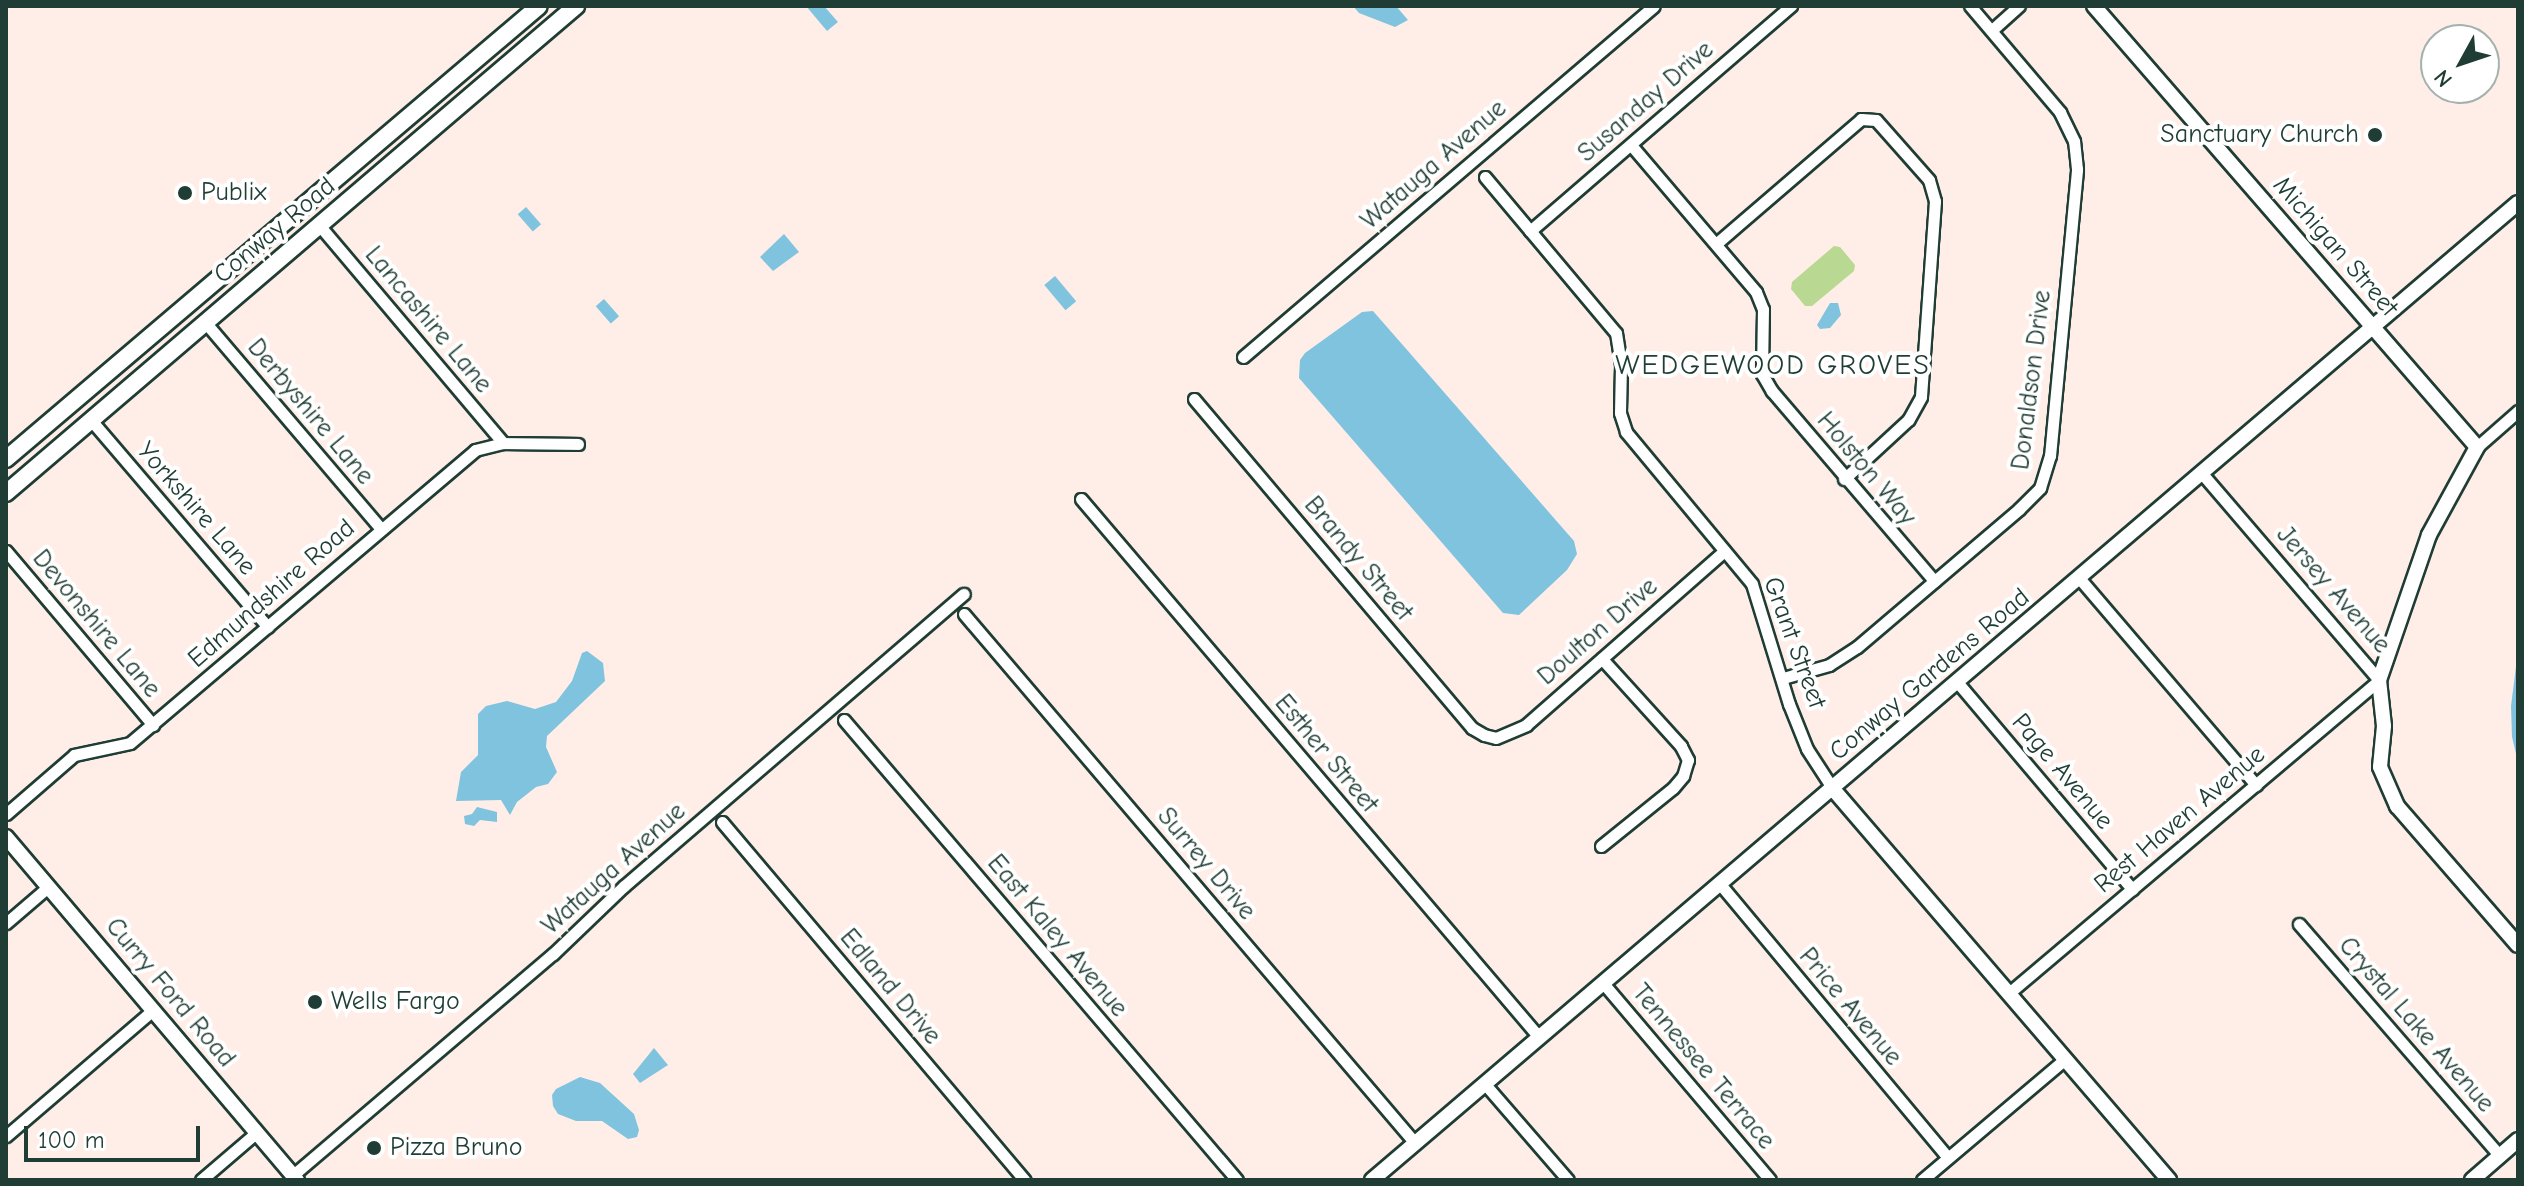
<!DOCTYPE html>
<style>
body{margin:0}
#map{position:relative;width:2524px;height:1186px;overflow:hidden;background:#ffeee7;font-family:"Comic Neue",sans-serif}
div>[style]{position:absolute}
.green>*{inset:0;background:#b9d891}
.water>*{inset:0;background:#7fc3df;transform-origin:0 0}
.roads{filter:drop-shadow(2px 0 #1f3d34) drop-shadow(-2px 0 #1f3d34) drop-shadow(0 2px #1f3d34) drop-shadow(0 -2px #1f3d34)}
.minor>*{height:11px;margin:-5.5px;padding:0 5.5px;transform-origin:5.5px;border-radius:5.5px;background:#fff}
.tertiary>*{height:14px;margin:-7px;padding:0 7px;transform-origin:7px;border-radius:7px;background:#fff}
.secondary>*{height:16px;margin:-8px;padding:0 8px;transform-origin:8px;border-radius:8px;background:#fff}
.dots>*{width:22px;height:22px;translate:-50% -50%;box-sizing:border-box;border:4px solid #fff;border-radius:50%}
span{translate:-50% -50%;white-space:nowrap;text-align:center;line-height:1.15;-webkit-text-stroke:8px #fff;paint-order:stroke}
.street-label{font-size:26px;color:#1f3d34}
.poi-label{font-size:26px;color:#1f3d34}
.right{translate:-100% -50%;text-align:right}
.left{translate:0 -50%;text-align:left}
.neighbourhood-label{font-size:28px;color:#1f3d34;letter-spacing:2px}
.frame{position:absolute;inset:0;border:8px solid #1f3d34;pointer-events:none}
.north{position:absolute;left:2420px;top:24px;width:80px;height:80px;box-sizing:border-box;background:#fff;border:2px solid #a5b1ae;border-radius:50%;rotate:230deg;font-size:22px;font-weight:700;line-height:32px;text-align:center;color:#1f3d34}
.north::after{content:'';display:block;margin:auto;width:28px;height:36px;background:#1f3d34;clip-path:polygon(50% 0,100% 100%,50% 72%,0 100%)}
.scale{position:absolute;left:24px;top:1126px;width:176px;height:36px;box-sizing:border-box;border:4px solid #1f3d34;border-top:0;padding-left:10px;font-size:24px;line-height:28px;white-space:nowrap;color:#1f3d34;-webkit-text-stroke:6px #fff;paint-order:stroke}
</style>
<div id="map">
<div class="green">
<div style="clip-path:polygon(1834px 246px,1840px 247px,1855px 265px,1854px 271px,1812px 306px,1805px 306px,1791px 289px,1792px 282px)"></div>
</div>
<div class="water">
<div style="clip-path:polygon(806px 6px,824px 6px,838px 22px,827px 31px)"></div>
<div style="clip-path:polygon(1353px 6px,1396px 6px,1408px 20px,1395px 27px,1359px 13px)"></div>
<div style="left:526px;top:207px;width:23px;height:11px;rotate:49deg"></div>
<div style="clip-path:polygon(784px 234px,799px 252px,773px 271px,760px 257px)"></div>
<div style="left:1055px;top:276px;width:33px;height:14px;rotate:50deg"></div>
<div style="left:604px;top:299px;width:23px;height:11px;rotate:49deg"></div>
<div style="clip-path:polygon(1830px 303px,1838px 303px,1841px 315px,1830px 328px,1820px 329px,1817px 325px)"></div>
<div style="clip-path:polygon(1373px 311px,1574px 541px,1577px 554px,1567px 570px,1519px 615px,1503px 613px,1299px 378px,1300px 360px,1305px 353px,1362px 312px)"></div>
<div style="clip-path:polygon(587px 651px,603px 663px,605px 681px,547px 736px,546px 747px,557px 772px,548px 784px,536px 787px,517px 802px,510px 815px,501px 800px,456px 801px,461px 772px,478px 755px,478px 714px,486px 706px,507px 701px,535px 709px,556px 702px,572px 681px,582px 653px)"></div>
<div style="clip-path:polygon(2518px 651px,2518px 762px,2512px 737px,2511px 706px)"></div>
<div style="clip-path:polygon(477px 807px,497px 812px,497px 822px,480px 820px,474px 826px,465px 824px,464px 816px,472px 814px)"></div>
<div style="clip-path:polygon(654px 1048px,668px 1065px,640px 1083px,633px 1074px)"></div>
<div style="clip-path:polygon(580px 1077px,600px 1083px,634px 1114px,639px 1130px,637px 1137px,628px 1139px,602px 1121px,576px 1121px,558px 1114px,553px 1106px,552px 1095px,556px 1089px)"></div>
</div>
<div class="roads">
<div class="minor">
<div style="left:1992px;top:30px;width:36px;rotate:-42deg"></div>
<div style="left:1631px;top:145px;width:193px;rotate:49.6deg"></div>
<div style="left:1756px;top:292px;width:18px;rotate:68deg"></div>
<div style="left:1763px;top:309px;width:65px;rotate:90.9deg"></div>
<div style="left:1762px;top:374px;width:20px;rotate:60deg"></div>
<div style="left:1772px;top:391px;width:250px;rotate:49.5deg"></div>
<div style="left:1485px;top:177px;width:204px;rotate:50deg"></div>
<div style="left:1616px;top:333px;width:32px;rotate:81deg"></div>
<div style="left:1621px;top:365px;width:48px;rotate:91.2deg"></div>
<div style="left:1620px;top:413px;width:20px;rotate:72deg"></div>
<div style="left:1626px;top:432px;width:197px;rotate:50.3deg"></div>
<div style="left:1752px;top:584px;width:126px;rotate:72.9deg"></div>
<div style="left:1789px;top:704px;width:48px;rotate:68.2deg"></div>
<div style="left:1807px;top:749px;width:48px;rotate:57deg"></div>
<div style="left:319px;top:225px;width:285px;rotate:49.8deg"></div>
<div style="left:1530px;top:231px;width:345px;rotate:-40.8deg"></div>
<div style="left:1717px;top:243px;width:190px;rotate:-40.7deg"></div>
<div style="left:1861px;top:119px;width:15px;rotate:4deg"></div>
<div style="left:1876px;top:120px;width:80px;rotate:48.5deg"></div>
<div style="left:1929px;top:180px;width:22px;rotate:74deg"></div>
<div style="left:1935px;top:201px;width:196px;rotate:94.1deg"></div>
<div style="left:1921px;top:397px;width:26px;rotate:119deg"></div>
<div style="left:1908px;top:420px;width:87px;rotate:137.3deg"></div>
<div style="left:205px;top:322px;width:272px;rotate:49.6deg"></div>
<div style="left:1243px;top:357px;width:540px;rotate:-40.5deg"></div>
<div style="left:1194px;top:399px;width:431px;rotate:49.8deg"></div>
<div style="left:1472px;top:728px;width:14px;rotate:30deg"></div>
<div style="left:1484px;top:735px;width:12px;rotate:14deg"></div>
<div style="left:1496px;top:738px;width:33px;rotate:-23deg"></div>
<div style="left:1526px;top:725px;width:264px;rotate:-41.3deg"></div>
<div style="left:91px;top:420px;width:272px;rotate:49.5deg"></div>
<div style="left:2477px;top:447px;width:55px;rotate:-41.3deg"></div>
<div style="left:1081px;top:499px;width:707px;rotate:49.59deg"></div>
<div style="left:6px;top:551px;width:228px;rotate:49.8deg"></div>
<div style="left:2080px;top:579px;width:271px;rotate:49.5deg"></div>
<div style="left:964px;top:614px;width:695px;rotate:49.55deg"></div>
<div style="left:1783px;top:678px;width:48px;rotate:-15.8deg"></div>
<div style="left:1829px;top:665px;width:33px;rotate:-33deg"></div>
<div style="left:1857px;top:647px;width:213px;rotate:-40.4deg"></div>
<div style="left:2019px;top:509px;width:30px;rotate:-45deg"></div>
<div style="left:2040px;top:488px;width:34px;rotate:-73deg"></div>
<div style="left:2050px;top:456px;width:288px;rotate:-84.6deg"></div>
<div style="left:2077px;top:169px;width:28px;rotate:-96deg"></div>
<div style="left:2074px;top:141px;width:32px;rotate:-116deg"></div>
<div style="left:2060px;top:112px;width:139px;rotate:-130.3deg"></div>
<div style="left:1958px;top:683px;width:270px;rotate:49.8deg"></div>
<div style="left:844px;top:720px;width:605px;rotate:49.49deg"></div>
<div style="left:6px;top:814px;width:90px;rotate:-40.9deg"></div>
<div style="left:74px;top:755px;width:57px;rotate:-12.1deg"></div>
<div style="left:130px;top:743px;width:453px;rotate:-40.3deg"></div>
<div style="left:475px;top:450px;width:29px;rotate:-14deg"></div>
<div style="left:503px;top:443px;width:75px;rotate:0.8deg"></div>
<div style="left:722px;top:822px;width:469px;rotate:49.8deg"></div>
<div style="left:1601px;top:846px;width:92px;rotate:-38.9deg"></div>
<div style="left:1673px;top:788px;width:16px;rotate:-50deg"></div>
<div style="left:1683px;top:776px;width:17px;rotate:-73deg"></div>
<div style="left:1688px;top:760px;width:16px;rotate:-117deg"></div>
<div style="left:1681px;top:746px;width:118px;rotate:-132.2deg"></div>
<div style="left:1720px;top:884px;width:356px;rotate:50.2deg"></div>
<div style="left:6px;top:923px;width:55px;rotate:-40.6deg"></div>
<div style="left:2299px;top:924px;width:307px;rotate:49.1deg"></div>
<div style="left:1603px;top:983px;width:258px;rotate:49.7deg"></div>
<div style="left:2009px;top:993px;width:485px;rotate:-40.2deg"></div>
<div style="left:2379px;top:680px;width:270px;rotate:-130.6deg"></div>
<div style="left:1484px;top:1083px;width:128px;rotate:49.1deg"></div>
<div style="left:6px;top:1136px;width:194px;rotate:-40.6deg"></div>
<div style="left:293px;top:1175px;width:341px;rotate:-40.4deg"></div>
<div style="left:553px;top:954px;width:98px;rotate:-43.8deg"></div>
<div style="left:624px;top:886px;width:448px;rotate:-40.7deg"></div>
<div style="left:201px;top:1180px;width:74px;rotate:-40.6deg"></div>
<div style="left:1922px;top:1180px;width:187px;rotate:-40.2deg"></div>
</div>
<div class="tertiary">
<div style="left:2094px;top:6px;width:584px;rotate:49.03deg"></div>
<div style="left:2477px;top:447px;width:100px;rotate:118.6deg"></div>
<div style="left:2429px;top:535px;width:153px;rotate:109deg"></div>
<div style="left:2379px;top:680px;width:46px;rotate:83.8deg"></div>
<div style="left:2384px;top:726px;width:41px;rotate:95.6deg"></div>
<div style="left:2380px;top:767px;width:43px;rotate:66.4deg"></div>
<div style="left:2397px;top:806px;width:184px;rotate:49deg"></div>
<div style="left:1833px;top:789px;width:516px;rotate:49.33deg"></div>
<div style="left:6px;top:837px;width:450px;rotate:49.7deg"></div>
<div style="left:1372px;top:1180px;width:1506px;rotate:-40.45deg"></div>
<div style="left:2472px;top:1180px;width:61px;rotate:-41deg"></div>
</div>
<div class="secondary">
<div style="left:6px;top:459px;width:699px;rotate:-40.36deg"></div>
<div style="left:6px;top:493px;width:750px;rotate:-40.51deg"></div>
</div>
</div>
<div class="dots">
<div style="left:2375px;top:135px;background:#1f3d34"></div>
<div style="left:185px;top:193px;background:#1f3d34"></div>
<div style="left:315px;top:1002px;background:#1f3d34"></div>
<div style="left:374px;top:1148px;background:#1f3d34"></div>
</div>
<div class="street-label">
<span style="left:1646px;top:102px;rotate:-41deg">Susanday Drive</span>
<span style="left:1434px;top:165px;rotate:-41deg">Watauga Avenue</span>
<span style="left:275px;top:231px;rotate:-40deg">Conway Road</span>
<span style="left:2335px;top:247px;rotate:49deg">Michigan Street</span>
<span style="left:428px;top:320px;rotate:50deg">Lancashire Lane</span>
<span style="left:2032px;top:380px;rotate:-83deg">Donaldson Drive</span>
<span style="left:310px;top:412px;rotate:50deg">Derbyshire Lane</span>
<span style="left:1866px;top:469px;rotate:50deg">Holston Way</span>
<span style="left:196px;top:509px;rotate:49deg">Yorkshire Lane</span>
<span style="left:1358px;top:559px;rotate:50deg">Brandy Street</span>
<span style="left:2333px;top:590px;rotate:49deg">Jersey Avenue</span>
<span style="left:272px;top:594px;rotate:-41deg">Edmundshire Road</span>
<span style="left:96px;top:624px;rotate:50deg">Devonshire Lane</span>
<span style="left:1598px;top:632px;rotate:-41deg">Doulton Drive</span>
<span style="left:1794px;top:643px;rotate:70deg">Grant Street</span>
<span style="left:1930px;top:675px;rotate:-40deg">Conway Gardens Road</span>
<span style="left:1326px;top:754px;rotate:50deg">Esther Street</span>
<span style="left:2062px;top:772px;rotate:50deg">Page Avenue</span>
<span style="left:2180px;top:820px;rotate:-40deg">Rest Haven Avenue</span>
<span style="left:1206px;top:864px;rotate:50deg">Surrey Drive</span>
<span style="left:614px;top:869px;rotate:-42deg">Watauga Avenue</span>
<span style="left:1057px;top:936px;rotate:50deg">East Kaley Avenue</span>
<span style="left:890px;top:987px;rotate:50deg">Edland Drive</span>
<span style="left:170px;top:993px;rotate:50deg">Curry Ford Road</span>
<span style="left:1850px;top:1007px;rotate:50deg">Price Avenue</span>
<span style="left:2416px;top:1025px;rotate:49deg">Crystal Lake Avenue</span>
<span style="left:1703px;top:1067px;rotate:50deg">Tennessee Terrace</span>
</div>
<div class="poi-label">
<span class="right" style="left:2359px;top:135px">Sanctuary Church</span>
<span class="left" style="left:201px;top:193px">Publix</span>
<span class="left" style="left:331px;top:1002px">Wells Fargo</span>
<span class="left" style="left:390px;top:1148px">Pizza Bruno</span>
</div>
<div class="neighbourhood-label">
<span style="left:1773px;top:365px">WEDGEWOOD GROVES</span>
</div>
<div class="frame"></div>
<div class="north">N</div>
<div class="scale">100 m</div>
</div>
